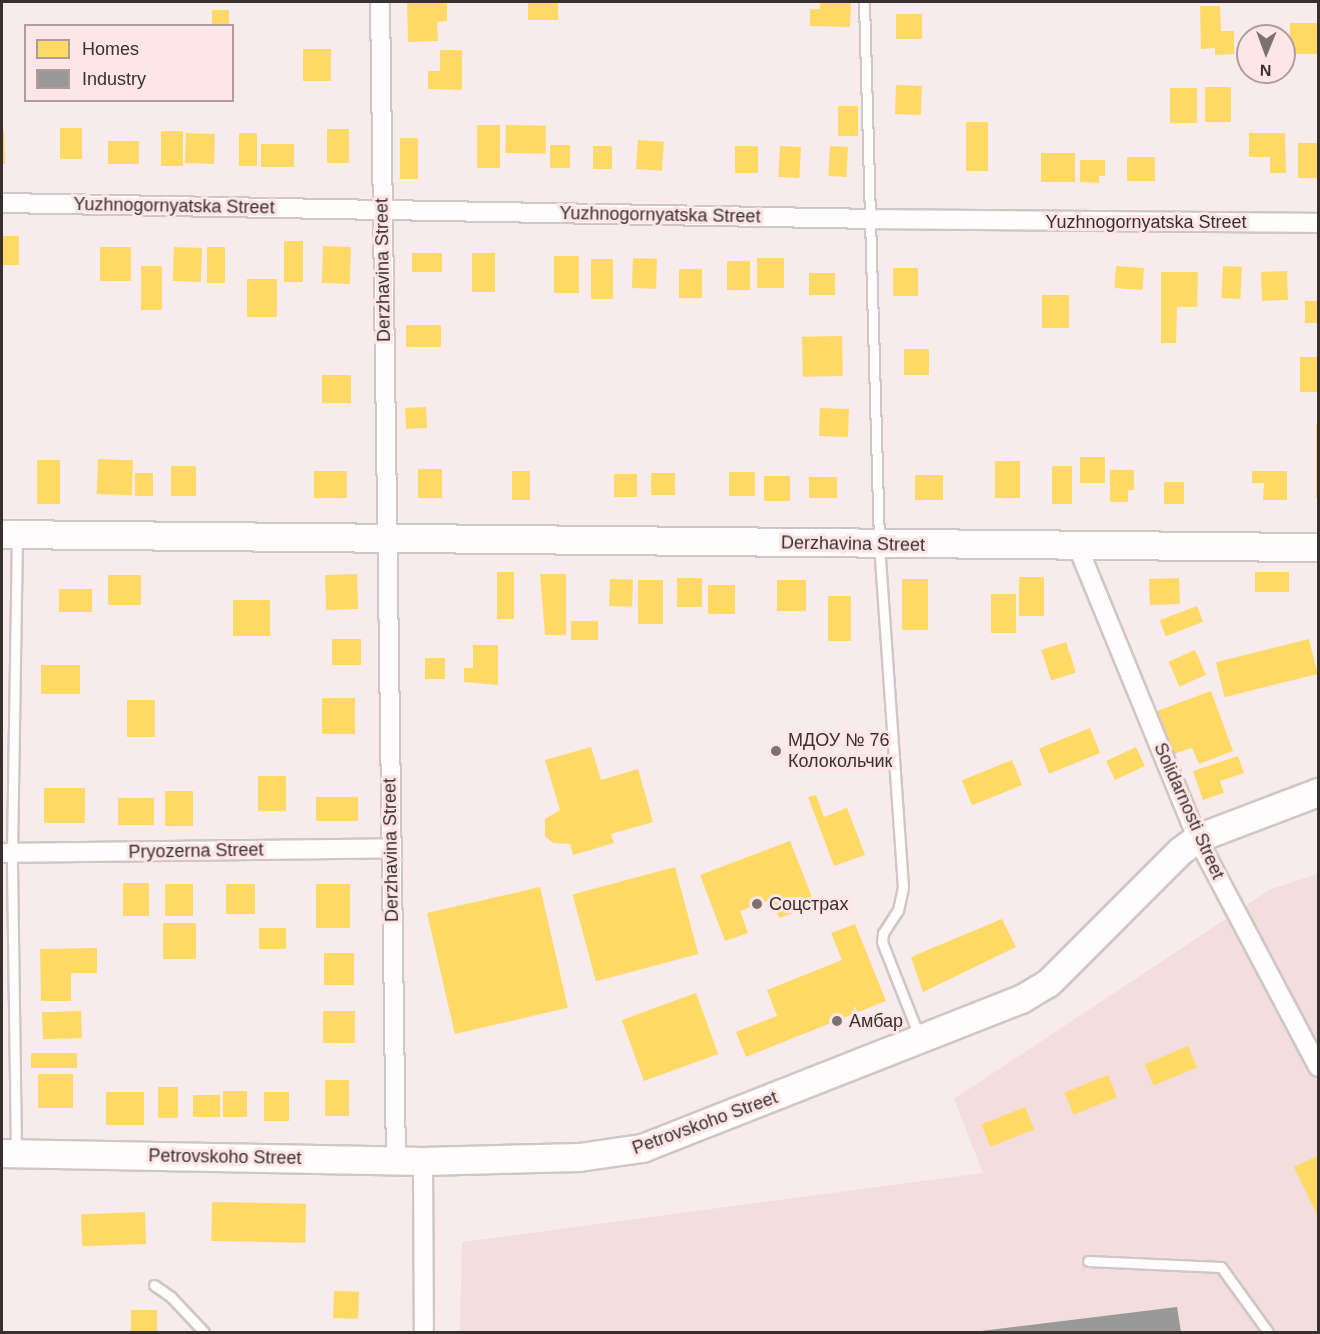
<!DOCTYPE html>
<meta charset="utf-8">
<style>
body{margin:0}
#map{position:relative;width:1320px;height:1334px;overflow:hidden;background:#f7ebeb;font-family:Arial,sans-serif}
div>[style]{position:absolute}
.built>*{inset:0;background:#f4dddd}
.homes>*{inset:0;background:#ffd966;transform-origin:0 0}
.industry>*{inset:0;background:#999}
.roads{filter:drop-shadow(2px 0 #cfc6c6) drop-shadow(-2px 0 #cfc6c6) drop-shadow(0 2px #cfc6c6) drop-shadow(0 -2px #cfc6c6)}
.lane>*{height:9px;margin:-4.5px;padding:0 4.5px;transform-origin:4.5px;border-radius:4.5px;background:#fefcfc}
.street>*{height:18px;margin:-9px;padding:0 9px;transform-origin:9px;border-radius:9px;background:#fefcfc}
.secondary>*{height:27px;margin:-13.5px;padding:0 13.5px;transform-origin:13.5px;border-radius:13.5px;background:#fefcfc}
.dots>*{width:16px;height:16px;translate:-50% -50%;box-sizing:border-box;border:3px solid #fde6e5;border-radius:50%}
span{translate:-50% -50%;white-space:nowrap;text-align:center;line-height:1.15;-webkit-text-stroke:6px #fde6e5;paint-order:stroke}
.street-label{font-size:18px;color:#38302f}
.poi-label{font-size:18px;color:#38302f}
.left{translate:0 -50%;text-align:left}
.frame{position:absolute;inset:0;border:3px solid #38302f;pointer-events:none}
.legend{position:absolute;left:24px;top:24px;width:210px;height:78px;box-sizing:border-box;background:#fde6e5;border:2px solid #ae9d9c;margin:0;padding:8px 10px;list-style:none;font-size:18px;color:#38302f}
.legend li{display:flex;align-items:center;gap:12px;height:30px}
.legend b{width:30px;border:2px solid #ae9d9c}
.north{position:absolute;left:1236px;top:24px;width:60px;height:60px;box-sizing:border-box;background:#fde6e5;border:2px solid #ae9d9c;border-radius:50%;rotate:181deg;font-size:16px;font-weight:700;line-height:24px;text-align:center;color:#38302f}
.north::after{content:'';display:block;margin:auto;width:21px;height:27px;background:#7b7171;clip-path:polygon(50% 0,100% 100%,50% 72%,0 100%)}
</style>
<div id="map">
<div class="built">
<div style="clip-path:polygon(1318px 874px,1318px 1332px,460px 1332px,462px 1242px,983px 1173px,954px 1099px,1271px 889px)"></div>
</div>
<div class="homes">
<div style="clip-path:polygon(407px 2px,447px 2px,447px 21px,437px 22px,438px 41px,408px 42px)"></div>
<div style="left:528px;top:2px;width:30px;height:18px"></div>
<div style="clip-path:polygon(820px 2px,851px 2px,850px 27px,810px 26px,810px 9px,820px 9px)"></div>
<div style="clip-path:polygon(1200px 6px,1220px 6px,1221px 31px,1234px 31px,1234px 54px,1215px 55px,1215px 48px,1201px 49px)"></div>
<div style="left:212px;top:10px;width:17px;height:16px"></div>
<div style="left:896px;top:14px;width:26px;height:25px"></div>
<div style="left:1318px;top:23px;width:31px;height:28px;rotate:90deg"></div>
<div style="left:303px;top:49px;width:28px;height:32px"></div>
<div style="clip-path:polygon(440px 50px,462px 50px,462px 90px,428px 89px,428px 71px,440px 71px)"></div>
<div style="left:896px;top:85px;width:26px;height:29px;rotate:2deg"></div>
<div style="left:1205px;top:87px;width:26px;height:35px"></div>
<div style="left:1170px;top:88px;width:27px;height:35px"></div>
<div style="left:838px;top:106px;width:20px;height:30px"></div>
<div style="left:988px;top:122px;width:49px;height:22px;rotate:90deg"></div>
<div style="left:477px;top:125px;width:23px;height:43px"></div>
<div style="left:506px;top:125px;width:40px;height:28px;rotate:1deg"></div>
<div style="left:60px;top:128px;width:22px;height:31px"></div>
<div style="left:327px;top:129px;width:22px;height:34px"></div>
<div style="clip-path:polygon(2px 131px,4px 131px,5px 164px,2px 164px)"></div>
<div style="left:161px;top:131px;width:22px;height:35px"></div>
<div style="left:186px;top:133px;width:29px;height:30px;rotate:2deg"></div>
<div style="left:239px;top:133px;width:18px;height:33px"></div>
<div style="clip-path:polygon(1249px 133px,1285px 133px,1286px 173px,1270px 173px,1270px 157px,1249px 157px)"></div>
<div style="left:400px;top:138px;width:18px;height:41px"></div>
<div style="left:638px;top:140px;width:26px;height:29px;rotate:4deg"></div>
<div style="left:108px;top:141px;width:31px;height:23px"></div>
<div style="left:1318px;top:143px;width:35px;height:20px;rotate:90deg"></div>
<div style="left:261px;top:144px;width:33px;height:23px"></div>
<div style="left:550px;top:145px;width:20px;height:23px"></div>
<div style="left:593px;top:146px;width:19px;height:23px"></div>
<div style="left:735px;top:146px;width:23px;height:27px"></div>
<div style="left:780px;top:146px;width:21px;height:31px;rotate:3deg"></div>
<div style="left:830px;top:146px;width:18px;height:30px;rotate:3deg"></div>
<div style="left:1041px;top:153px;width:34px;height:29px"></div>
<div style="left:1127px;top:157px;width:28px;height:24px"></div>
<div style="clip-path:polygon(1080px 160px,1105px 160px,1105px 176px,1099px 176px,1099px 183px,1080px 182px)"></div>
<div style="left:2px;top:236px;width:17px;height:29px"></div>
<div style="left:284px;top:241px;width:19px;height:41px"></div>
<div style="left:323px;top:246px;width:28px;height:37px;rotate:2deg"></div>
<div style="left:100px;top:247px;width:31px;height:34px"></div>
<div style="left:174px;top:247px;width:28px;height:34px;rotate:2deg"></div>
<div style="left:207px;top:247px;width:18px;height:36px"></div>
<div style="left:412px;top:253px;width:30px;height:19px"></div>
<div style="left:472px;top:253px;width:23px;height:39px"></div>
<div style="left:554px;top:256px;width:25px;height:37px"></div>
<div style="left:633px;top:258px;width:24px;height:30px;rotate:2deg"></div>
<div style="left:757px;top:258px;width:27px;height:30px"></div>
<div style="left:591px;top:259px;width:22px;height:40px"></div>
<div style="left:727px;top:261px;width:23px;height:29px"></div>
<div style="left:141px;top:266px;width:21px;height:44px"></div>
<div style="left:1116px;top:266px;width:28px;height:22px;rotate:4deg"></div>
<div style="left:1223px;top:266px;width:19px;height:32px;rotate:3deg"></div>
<div style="left:893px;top:268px;width:25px;height:28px"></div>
<div style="left:679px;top:269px;width:23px;height:29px"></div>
<div style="left:1287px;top:271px;width:29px;height:26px;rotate:88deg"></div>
<div style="clip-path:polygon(1161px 272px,1198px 272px,1197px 307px,1177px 307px,1176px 343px,1161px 343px)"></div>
<div style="left:809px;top:273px;width:26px;height:22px"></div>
<div style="left:277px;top:279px;width:38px;height:30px;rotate:90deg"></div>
<div style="left:1042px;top:295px;width:27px;height:33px"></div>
<div style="left:1305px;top:301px;width:13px;height:22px"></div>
<div style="left:406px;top:325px;width:35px;height:22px"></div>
<div style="left:842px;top:336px;width:40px;height:40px;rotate:89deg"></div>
<div style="left:904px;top:349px;width:25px;height:26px"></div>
<div style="left:1318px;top:357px;width:35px;height:18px;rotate:90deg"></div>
<div style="left:322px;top:375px;width:29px;height:28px"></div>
<div style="left:426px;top:407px;width:21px;height:21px;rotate:87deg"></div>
<div style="left:820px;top:408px;width:29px;height:28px;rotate:2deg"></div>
<div style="left:1316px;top:424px;width:2px;height:74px"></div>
<div style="left:1080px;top:457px;width:25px;height:26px"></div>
<div style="left:98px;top:459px;width:35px;height:35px;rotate:2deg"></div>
<div style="left:37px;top:460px;width:23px;height:44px"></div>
<div style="left:995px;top:461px;width:25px;height:37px"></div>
<div style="left:171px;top:466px;width:25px;height:30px"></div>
<div style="left:1052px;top:466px;width:20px;height:38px"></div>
<div style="left:418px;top:469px;width:24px;height:29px"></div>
<div style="clip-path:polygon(1110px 470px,1134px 470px,1134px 490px,1128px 490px,1128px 502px,1110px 502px)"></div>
<div style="left:314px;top:471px;width:33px;height:27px"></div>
<div style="left:512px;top:471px;width:18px;height:29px"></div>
<div style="clip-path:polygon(1252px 471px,1287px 471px,1287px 500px,1263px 500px,1264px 483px,1252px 483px)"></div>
<div style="left:729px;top:472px;width:26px;height:24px"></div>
<div style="left:135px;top:473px;width:18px;height:23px"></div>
<div style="left:651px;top:473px;width:24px;height:22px"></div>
<div style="left:614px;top:474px;width:23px;height:23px"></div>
<div style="left:915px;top:475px;width:28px;height:25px"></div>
<div style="left:764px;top:476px;width:26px;height:25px"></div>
<div style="left:809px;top:477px;width:28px;height:21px"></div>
<div style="left:1164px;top:482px;width:20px;height:22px"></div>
<div style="left:497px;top:572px;width:17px;height:47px"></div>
<div style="left:1255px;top:572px;width:34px;height:20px"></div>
<div style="left:357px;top:574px;width:35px;height:32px;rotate:88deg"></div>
<div style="clip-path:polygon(540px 574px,566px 574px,566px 635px,545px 635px)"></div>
<div style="left:108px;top:575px;width:33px;height:30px"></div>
<div style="left:1019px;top:577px;width:25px;height:39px"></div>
<div style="left:677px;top:578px;width:25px;height:29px"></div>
<div style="left:1179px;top:578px;width:26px;height:30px;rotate:88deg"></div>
<div style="left:610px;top:579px;width:23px;height:27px;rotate:2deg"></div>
<div style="left:902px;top:579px;width:26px;height:51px"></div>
<div style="left:638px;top:580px;width:25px;height:44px"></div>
<div style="left:777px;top:580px;width:29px;height:31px"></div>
<div style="left:708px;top:585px;width:27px;height:29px"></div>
<div style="left:59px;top:589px;width:33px;height:23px"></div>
<div style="left:991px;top:594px;width:25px;height:39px"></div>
<div style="left:828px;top:596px;width:23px;height:45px"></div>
<div style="left:233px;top:600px;width:37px;height:36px"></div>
<div style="left:1197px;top:606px;width:17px;height:40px;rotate:69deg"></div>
<div style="left:571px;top:621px;width:27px;height:19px"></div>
<div style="left:332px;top:639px;width:29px;height:26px"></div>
<div style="left:1309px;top:639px;width:36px;height:96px;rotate:76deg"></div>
<div style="left:1066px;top:642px;width:32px;height:26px;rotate:72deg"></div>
<div style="clip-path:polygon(473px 645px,498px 645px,498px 685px,464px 682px,464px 668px,473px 668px)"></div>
<div style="left:1195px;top:650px;width:27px;height:29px;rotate:66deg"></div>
<div style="left:425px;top:658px;width:20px;height:21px"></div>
<div style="left:41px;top:665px;width:39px;height:29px"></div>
<div style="clip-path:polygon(1211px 691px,1233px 751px,1199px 764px,1192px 748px,1173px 754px,1157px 711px)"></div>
<div style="left:322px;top:698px;width:33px;height:36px"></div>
<div style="left:127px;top:700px;width:28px;height:37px"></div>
<div style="left:1090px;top:728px;width:27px;height:55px;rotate:68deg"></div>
<div style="clip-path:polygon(591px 747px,601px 780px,638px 769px,653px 822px,611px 834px,614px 843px,573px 855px,570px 844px,553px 843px,545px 836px,545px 819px,560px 810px,545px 760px)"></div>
<div style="left:1136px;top:747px;width:21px;height:33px;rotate:65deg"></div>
<div style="clip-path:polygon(1238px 756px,1244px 773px,1220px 781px,1224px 793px,1203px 800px,1193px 771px)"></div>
<div style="left:1012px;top:760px;width:27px;height:54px;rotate:68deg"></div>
<div style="left:258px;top:776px;width:28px;height:35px"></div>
<div style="left:44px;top:788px;width:41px;height:35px"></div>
<div style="left:165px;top:791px;width:28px;height:35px"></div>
<div style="clip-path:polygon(816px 795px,824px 817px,847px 808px,865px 855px,834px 866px,808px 797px)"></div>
<div style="left:316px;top:797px;width:42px;height:24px"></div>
<div style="left:118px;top:798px;width:36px;height:27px"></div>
<div style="clip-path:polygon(790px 841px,815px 905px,779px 918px,772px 899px,740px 911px,748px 933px,725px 941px,700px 875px)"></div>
<div style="left:675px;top:867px;width:90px;height:106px;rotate:75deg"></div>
<div style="left:123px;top:883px;width:26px;height:33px"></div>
<div style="left:165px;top:884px;width:28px;height:32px"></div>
<div style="left:226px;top:884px;width:29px;height:30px"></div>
<div style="left:316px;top:884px;width:34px;height:44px"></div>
<div style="left:540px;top:887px;width:124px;height:116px;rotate:77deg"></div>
<div style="clip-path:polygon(1002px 919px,1016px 947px,923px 992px,911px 957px)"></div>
<div style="left:163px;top:923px;width:33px;height:36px"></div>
<div style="clip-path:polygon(855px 924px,886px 1001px,746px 1057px,736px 1032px,777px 1016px,767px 990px,842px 960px,831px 933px)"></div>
<div style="left:259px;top:928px;width:27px;height:21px"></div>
<div style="clip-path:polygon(97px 948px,97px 973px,71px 973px,71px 1001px,41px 1001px,40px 949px)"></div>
<div style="left:354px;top:953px;width:32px;height:30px;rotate:90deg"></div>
<div style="left:696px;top:993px;width:65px;height:79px;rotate:70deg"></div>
<div style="left:81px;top:1011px;width:27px;height:39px;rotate:88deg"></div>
<div style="left:323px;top:1011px;width:32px;height:32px"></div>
<div style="left:1188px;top:1046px;width:23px;height:47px;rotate:67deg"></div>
<div style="left:31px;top:1053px;width:46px;height:15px"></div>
<div style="left:38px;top:1074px;width:35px;height:34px"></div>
<div style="left:1108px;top:1075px;width:24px;height:47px;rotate:68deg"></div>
<div style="left:325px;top:1080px;width:24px;height:36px"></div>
<div style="left:158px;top:1087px;width:20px;height:31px"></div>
<div style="left:223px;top:1091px;width:24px;height:26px"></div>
<div style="left:106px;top:1092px;width:38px;height:33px"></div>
<div style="left:264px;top:1092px;width:25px;height:29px"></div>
<div style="left:193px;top:1095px;width:27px;height:22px"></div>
<div style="left:1025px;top:1107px;width:24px;height:47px;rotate:68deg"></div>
<div style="clip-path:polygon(1317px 1156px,1318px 1159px,1318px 1217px,1294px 1167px)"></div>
<div style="left:212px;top:1202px;width:94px;height:39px;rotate:1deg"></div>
<div style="left:145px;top:1212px;width:32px;height:64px;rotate:88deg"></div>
<div style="left:334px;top:1291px;width:25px;height:27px;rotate:2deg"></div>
<div style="left:131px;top:1310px;width:26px;height:22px"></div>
</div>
<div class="industry">
<div style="clip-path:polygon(1177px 1307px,1181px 1332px,981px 1332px,981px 1331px)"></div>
</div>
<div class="roads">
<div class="lane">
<div style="left:864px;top:2px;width:542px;rotate:88.41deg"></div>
<div style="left:879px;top:544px;width:344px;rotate:86deg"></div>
<div style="left:903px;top:887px;width:24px;rotate:102deg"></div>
<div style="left:898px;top:910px;width:27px;rotate:123deg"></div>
<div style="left:883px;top:933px;width:9px;rotate:96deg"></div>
<div style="left:882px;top:942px;width:101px;rotate:68.5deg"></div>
<div style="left:16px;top:1151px;width:298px;rotate:-90.8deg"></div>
<div style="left:12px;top:853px;width:315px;rotate:-89.1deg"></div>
<div style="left:1088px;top:1261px;width:133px;rotate:2.6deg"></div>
<div style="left:1221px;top:1267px;width:80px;rotate:54.1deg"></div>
<div style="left:154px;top:1285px;width:21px;rotate:35deg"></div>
<div style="left:171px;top:1297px;width:48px;rotate:46.7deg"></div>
</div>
<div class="street">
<div style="left:380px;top:2px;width:1158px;rotate:89.21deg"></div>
<div style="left:2px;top:203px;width:870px;rotate:1.05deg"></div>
<div style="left:872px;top:219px;width:446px;rotate:0.5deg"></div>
<div style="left:1077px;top:545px;width:317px;rotate:67.7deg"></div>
<div style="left:1197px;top:838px;width:259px;rotate:62.1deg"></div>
<div style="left:2px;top:853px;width:389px;rotate:-0.7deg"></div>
<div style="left:423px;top:1161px;width:171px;rotate:89.7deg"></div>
</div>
<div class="secondary">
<div style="left:2px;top:534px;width:1316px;rotate:0.57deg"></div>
<div style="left:2px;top:1153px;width:421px;rotate:1.1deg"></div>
<div style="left:423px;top:1161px;width:156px;rotate:-1.5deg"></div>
<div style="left:579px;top:1157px;width:64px;rotate:-8.1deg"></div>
<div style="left:642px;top:1148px;width:407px;rotate:-21.5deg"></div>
<div style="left:1021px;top:999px;width:31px;rotate:-31deg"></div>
<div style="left:1048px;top:983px;width:187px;rotate:-45deg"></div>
<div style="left:1180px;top:851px;width:21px;rotate:-37deg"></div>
<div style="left:1197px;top:838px;width:129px;rotate:-20.8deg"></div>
</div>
</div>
<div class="dots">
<div style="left:776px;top:751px;background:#7b7171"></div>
<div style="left:757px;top:904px;background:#7b7171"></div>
<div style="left:837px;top:1021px;background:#7b7171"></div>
</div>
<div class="street-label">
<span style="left:174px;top:206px;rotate:1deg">Yuzhnogornyatska Street</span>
<span style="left:660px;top:215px;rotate:1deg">Yuzhnogornyatska Street</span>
<span style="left:1146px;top:222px">Yuzhnogornyatska Street</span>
<span style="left:383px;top:270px;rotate:-91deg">Derzhavina Street</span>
<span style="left:853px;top:544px;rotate:1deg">Derzhavina Street</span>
<span style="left:1189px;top:811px;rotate:66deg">Solidarnosti Street</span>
<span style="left:391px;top:850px;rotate:-91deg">Derzhavina Street</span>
<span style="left:196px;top:851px;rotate:-1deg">Pryozerna Street</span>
<span style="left:705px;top:1123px;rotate:-20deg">Petrovskoho Street</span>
<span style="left:225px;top:1157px;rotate:1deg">Petrovskoho Street</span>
</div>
<div class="poi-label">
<span class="left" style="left:788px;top:751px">МДОУ № 76<br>Колокольчик</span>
<span class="left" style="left:769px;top:904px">Соцстрах</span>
<span class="left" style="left:849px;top:1021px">Амбар</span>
</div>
<div class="frame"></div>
<ul class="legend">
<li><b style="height:16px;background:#ffd966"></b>Homes</li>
<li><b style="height:16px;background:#999"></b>Industry</li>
</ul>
<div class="north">N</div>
</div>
